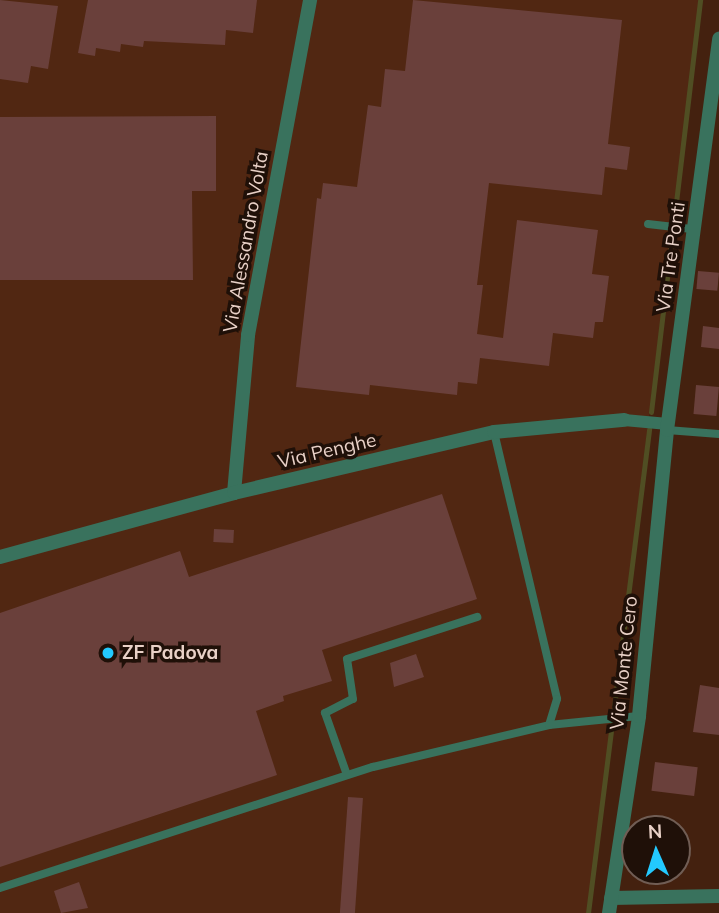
<!DOCTYPE html>
<style>
body{margin:0}
#map{position:relative;width:719px;height:913px;overflow:hidden;background:#44210f;font-family:Mulish,sans-serif}
div>[style]{position:absolute}
.built>*{inset:0;background:#512712}
.stream>*{height:5px;margin:-2.5px;padding:0 2.5px;transform-origin:2.5px;border-radius:2.5px;background:#504e23}
.building>*{inset:0;background:#6a403b;transform-origin:0 0}
.service>*{height:8px;margin:-4px;padding:0 4px;transform-origin:4px;border-radius:4px;background:#39725d}
.pedestrian>*{height:12px;margin:-6px;padding:0 6px;transform-origin:6px;border-radius:6px;background:#39725d}
.minor>*{height:14px;margin:-7px;padding:0 7px;transform-origin:7px;border-radius:7px;background:#39725d}
.dots>*{width:19px;height:19px;translate:-50% -50%;box-sizing:border-box;border:4px solid #1f1008;border-radius:50%}
span{translate:-50% -50%;white-space:nowrap;text-align:center;line-height:1.15;-webkit-text-stroke:7px #1f1008;paint-order:stroke}
.street-label{font-size:19px;color:#e9d1c7}
.poi-label{font-size:19px;color:#e9d1c7;font-weight:700}
.left{translate:0 -50%;text-align:left}
.north{position:absolute;left:621px;top:815px;width:70px;height:70px;box-sizing:border-box;background:#1f1008;border:2px solid #705d54;border-radius:50%;rotate:357deg;font-size:19px;font-weight:700;line-height:28px;text-align:center;color:#e9d1c7}
.north::after{content:'';display:block;margin:auto;width:24px;height:32px;background:#23c9fe;clip-path:polygon(50% 0,100% 100%,50% 72%,0 100%)}
</style>
<div id="map">
<div class="built">
<div style="clip-path:polygon(0 0,700px 0,588px 913px,0 913px)"></div>
</div>
<div class="stream">
<div style="left:651px;top:412px;width:415px;rotate:-83.2deg"></div>
<div style="left:588px;top:913px;width:488px;rotate:-82.8deg"></div>
</div>
<div class="building">
<div style="clip-path:polygon(0 0,58px 6px,48px 69px,31px 66px,28px 83px,0 79px)"></div>
<div style="clip-path:polygon(88px 0,257px 0,253px 33px,226px 30px,225px 45px,144px 41px,143px 47px,121px 44px,120px 52px,96px 48px,95px 56px,78px 53px)"></div>
<div style="clip-path:polygon(413px 0,622px 20px,608px 144px,630px 147px,627px 170px,605px 167px,602px 195px,489px 183px,477px 285px,483px 285px,477px 334px,503px 338px,517px 220px,598px 230px,592px 274px,609px 276px,603px 322px,595px 322px,593px 338px,553px 333px,549px 366px,480px 358px,477px 384px,458px 382px,457px 395px,370px 385px,369px 395px,296px 387px,317px 198px,321px 199px,323px 183px,357px 187px,368px 105px,381px 107px,385px 69px,405px 71px)"></div>
<div style="clip-path:polygon(216px 116px,216px 191px,192px 191px,193px 280px,0 280px,0 117px)"></div>
<div style="left:698px;top:271px;width:21px;height:18px;rotate:5deg"></div>
<div style="clip-path:polygon(703px 326px,719px 328px,719px 349px,701px 347px)"></div>
<div style="left:696px;top:385px;width:23px;height:29px;rotate:5deg"></div>
<div style="clip-path:polygon(442px 494px,477px 599px,322px 650px,332px 681px,283px 696px,284px 701px,256px 711px,277px 775px,0 867px,0 613px,180px 551px,189px 577px)"></div>
<div style="left:214px;top:529px;width:20px;height:13px;rotate:3deg"></div>
<div style="clip-path:polygon(416px 654px,424px 677px,394px 687px,390px 663px)"></div>
<div style="clip-path:polygon(700px 685px,719px 688px,719px 735px,693px 732px)"></div>
<div style="left:655px;top:762px;width:43px;height:29px;rotate:7deg"></div>
<div style="left:348px;top:797px;width:15px;height:117px;rotate:4deg"></div>
<div style="clip-path:polygon(79px 882px,88px 908px,61px 913px,54px 891px)"></div>
</div>
<div class="service">
<div style="left:648px;top:224px;width:44px;rotate:6.5deg"></div>
<div style="left:667px;top:430px;width:52px;rotate:4.4deg"></div>
<div style="left:494px;top:432px;width:274px;rotate:76.7deg"></div>
<div style="left:557px;top:699px;width:27px;rotate:107deg"></div>
<div style="left:347px;top:775px;width:66px;rotate:-109.5deg"></div>
<div style="left:325px;top:713px;width:31px;rotate:-27deg"></div>
<div style="left:353px;top:699px;width:40px;rotate:-98.5deg"></div>
<div style="left:347px;top:659px;width:137px;rotate:-17.9deg"></div>
<div style="left:0;top:888px;width:392px;rotate:-18deg"></div>
<div style="left:373px;top:767px;width:181px;rotate:-13.4deg"></div>
<div style="left:549px;top:725px;width:90px;rotate:-5.7deg"></div>
</div>
<div class="pedestrian">
<div style="left:624px;top:420px;width:44px;rotate:5.2deg"></div>
</div>
<div class="minor">
<div style="left:234px;top:493px;width:159px;rotate:-84.9deg"></div>
<div style="left:248px;top:335px;width:341px;rotate:-79.5deg"></div>
<div style="left:0;top:557px;width:243px;rotate:-15.3deg"></div>
<div style="left:234px;top:493px;width:267px;rotate:-13.2deg"></div>
<div style="left:494px;top:432px;width:131px;rotate:-5.3deg"></div>
<div style="left:611px;top:898px;width:108px;rotate:-1.1deg"></div>
<div style="left:609px;top:913px;width:199px;rotate:-81.3deg"></div>
<div style="left:639px;top:716px;width:287px;rotate:-84.4deg"></div>
<div style="left:667px;top:430px;width:395px;rotate:-82.4deg"></div>
</div>
<div class="dots">
<div style="left:108px;top:653px;background:#23c9fe"></div>
</div>
<div class="street-label">
<span style="left:246px;top:242px;rotate:-80deg">Via Alessandro Volta</span>
<span style="left:671px;top:257px;rotate:-82deg">Via Tre Ponti</span>
<span style="left:327px;top:451px;rotate:-13deg">Via Penghe</span>
<span style="left:624px;top:663px;rotate:-84deg">Via Monte Cero</span>
</div>
<div class="poi-label">
<span class="left" style="left:122px;top:653px">ZF Padova</span>
</div>
<div class="north">N</div>
</div>
